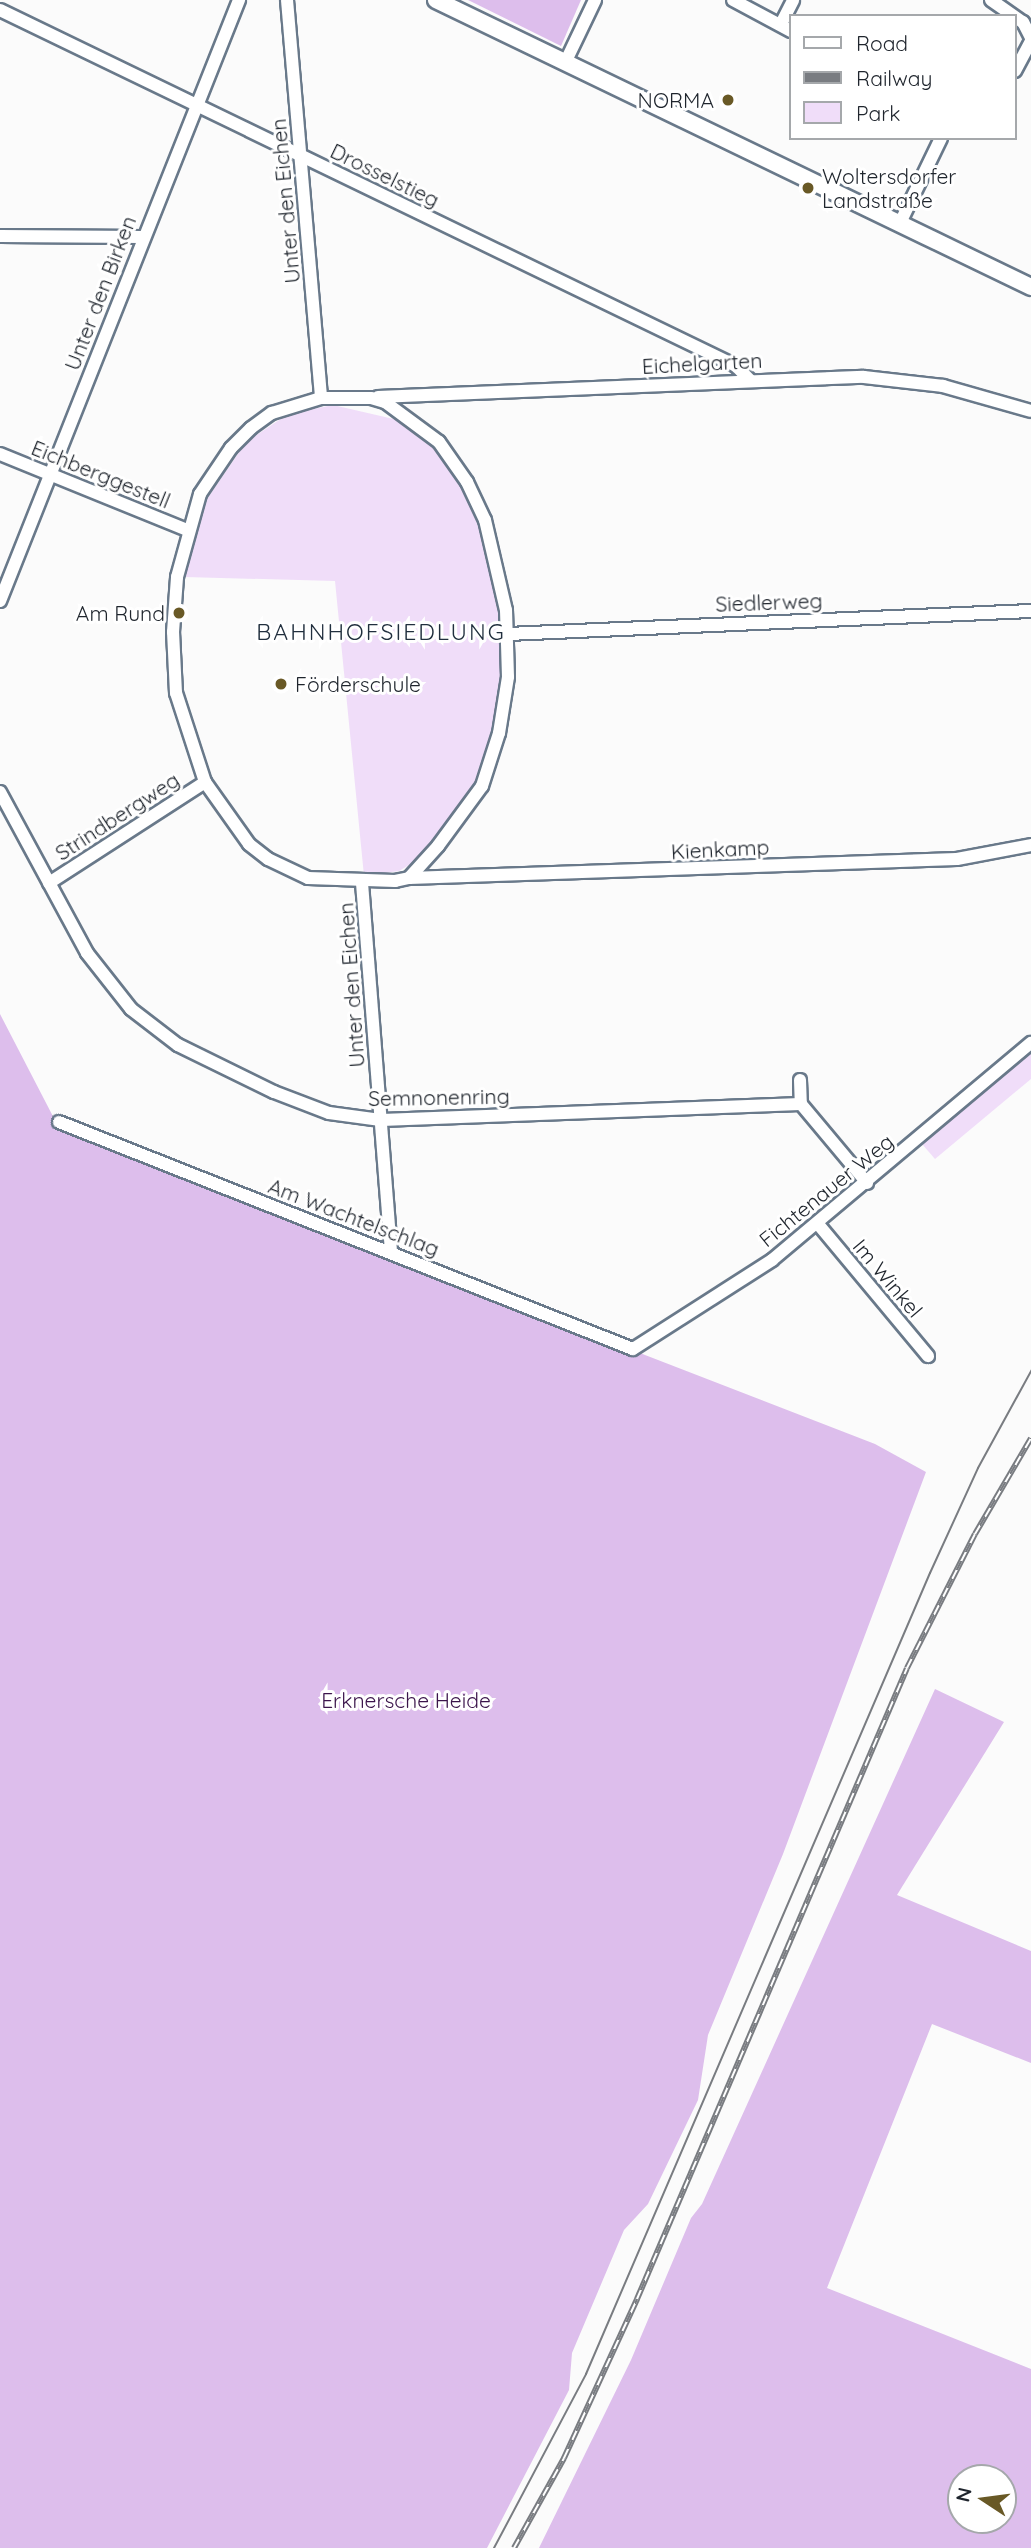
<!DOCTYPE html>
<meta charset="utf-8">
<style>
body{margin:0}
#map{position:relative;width:1031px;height:2548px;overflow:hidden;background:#fbfbfb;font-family:Quicksand,sans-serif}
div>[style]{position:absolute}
.green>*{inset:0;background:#f0ddf9}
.forest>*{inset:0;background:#ddbeec}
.roads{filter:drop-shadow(2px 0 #69798a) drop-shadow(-2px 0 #69798a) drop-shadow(0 2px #69798a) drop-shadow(0 -2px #69798a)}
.minor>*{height:12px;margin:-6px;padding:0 6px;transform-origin:6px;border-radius:6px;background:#fff}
.major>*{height:16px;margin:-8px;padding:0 8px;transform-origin:8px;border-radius:8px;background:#fff}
.tram>*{height:2px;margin:-1px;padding:0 1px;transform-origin:1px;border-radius:1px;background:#797c81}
.rail>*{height:6px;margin-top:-3px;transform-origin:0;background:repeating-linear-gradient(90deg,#fff 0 10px,#797c81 0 20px);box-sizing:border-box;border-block:2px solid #797c81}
.dots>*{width:19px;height:19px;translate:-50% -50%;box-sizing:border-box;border:4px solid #fff;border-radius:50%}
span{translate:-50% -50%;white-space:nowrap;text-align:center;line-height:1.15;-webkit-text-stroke:6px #fff;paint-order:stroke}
.poi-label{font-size:21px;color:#1f252d}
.right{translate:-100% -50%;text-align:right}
.left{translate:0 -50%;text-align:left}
.street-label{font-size:21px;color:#1f252d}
.park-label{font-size:21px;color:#3b144b}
.neighbourhood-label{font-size:23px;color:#212f3e;letter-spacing:2px}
.legend{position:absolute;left:789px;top:14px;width:228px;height:126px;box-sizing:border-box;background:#fff;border:2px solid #a5a8ab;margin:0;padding:9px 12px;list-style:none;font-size:21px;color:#1f252d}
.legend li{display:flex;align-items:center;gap:14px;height:35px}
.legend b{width:35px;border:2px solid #a5a8ab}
.north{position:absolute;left:947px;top:2464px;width:70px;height:70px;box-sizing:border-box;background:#fff;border:2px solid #a5a8ab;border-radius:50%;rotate:283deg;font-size:19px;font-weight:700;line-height:28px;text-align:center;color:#1f252d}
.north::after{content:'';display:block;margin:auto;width:24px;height:32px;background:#695926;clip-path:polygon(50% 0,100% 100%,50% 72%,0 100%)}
</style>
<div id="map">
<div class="green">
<div style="clip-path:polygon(333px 405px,398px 420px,436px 449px,478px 514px,501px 615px,502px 663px,495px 724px,471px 794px,419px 859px,399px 871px,364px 876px,335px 581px,185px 577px,191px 538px,205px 502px,246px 442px,288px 414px)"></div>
<div style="clip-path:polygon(1031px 1052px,1031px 1079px,935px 1159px,922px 1144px)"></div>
</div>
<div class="forest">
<div style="clip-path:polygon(468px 0,581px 0,561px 46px)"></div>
<div style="clip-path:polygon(0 1014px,59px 1128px,875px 1444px,926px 1472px,783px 1854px,708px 2035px,698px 2100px,648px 2204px,624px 2230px,572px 2353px,569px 2390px,487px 2548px,0 2548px)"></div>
<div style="clip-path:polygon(evenodd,935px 1689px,1004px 1722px,897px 1895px,1031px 1951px,1031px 2063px,932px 2024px,827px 2288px,1031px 2369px,1031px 2548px,539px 2548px,631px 2360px,691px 2218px,702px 2204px,935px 1689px,1003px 2478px,1003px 2520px,961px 2520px,961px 2478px,1003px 2478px)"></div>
</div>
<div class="roads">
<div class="minor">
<div style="left:287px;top:0;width:399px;rotate:85.1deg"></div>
<div style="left:733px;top:0;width:66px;rotate:28.1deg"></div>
<div style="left:991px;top:0;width:39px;rotate:35deg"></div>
<div style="left:1023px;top:22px;width:18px;rotate:63deg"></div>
<div style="left:0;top:10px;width:818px;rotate:25.81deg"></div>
<div style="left:736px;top:366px;width:20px;rotate:45deg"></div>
<div style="left:781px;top:24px;width:27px;rotate:-63deg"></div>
<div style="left:565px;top:63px;width:70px;rotate:-64.5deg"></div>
<div style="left:1015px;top:71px;width:34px;rotate:-62deg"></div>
<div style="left:900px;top:223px;width:94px;rotate:-64.2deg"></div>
<div style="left:0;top:236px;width:142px;rotate:0.4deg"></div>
<div style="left:378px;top:397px;width:486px;rotate:-2.4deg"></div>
<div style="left:864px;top:377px;width:80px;rotate:6.5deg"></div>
<div style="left:943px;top:386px;width:91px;rotate:15.9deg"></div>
<div style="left:321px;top:398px;width:50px"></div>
<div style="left:371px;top:398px;width:15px;rotate:16deg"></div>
<div style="left:385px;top:402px;width:67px;rotate:36.5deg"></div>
<div style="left:439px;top:442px;width:49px;rotate:55deg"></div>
<div style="left:467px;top:482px;width:42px;rotate:64.7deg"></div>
<div style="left:485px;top:520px;width:92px;rotate:76.9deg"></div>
<div style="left:506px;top:610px;width:67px;rotate:88.3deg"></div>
<div style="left:508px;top:677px;width:57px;rotate:99.1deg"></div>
<div style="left:499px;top:733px;width:56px;rotate:107.8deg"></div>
<div style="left:482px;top:786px;width:74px;rotate:126.3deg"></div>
<div style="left:438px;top:846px;width:43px;rotate:132.2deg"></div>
<div style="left:409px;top:878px;width:14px;rotate:168deg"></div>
<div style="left:395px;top:881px;width:87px;rotate:-178deg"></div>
<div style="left:308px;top:878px;width:44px;rotate:-154.6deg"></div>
<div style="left:268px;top:859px;width:24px;rotate:-142deg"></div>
<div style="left:249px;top:844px;width:76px;rotate:-125.4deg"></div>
<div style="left:205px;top:782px;width:94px;rotate:-108deg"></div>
<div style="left:176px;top:693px;width:61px;rotate:-92.8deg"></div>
<div style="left:173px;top:632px;width:55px;rotate:-85.8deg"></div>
<div style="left:177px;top:577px;width:86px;rotate:-74.5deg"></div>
<div style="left:200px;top:494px;width:55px;rotate:-56deg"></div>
<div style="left:231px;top:448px;width:28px;rotate:-45deg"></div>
<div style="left:251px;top:428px;width:26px;rotate:-36deg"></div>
<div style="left:272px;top:413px;width:51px;rotate:-17deg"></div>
<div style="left:0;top:454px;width:202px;rotate:22.1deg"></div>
<div style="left:0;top:601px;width:647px;rotate:-68.31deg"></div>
<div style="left:508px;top:634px;width:524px;rotate:-2.52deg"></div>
<div style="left:0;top:792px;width:183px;rotate:61.6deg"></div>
<div style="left:87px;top:953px;width:71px;rotate:51.8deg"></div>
<div style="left:131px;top:1009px;width:59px;rotate:37.5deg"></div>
<div style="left:178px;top:1045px;width:107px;rotate:26.1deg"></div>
<div style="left:274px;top:1092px;width:59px;rotate:20.9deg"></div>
<div style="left:329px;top:1113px;width:52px;rotate:7.7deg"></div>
<div style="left:381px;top:1120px;width:420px;rotate:-2.2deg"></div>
<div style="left:801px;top:1104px;width:103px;rotate:50.1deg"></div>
<div style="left:409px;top:878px;width:548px;rotate:-1.99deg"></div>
<div style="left:957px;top:859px;width:75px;rotate:-10.7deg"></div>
<div style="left:49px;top:883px;width:186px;rotate:-32.9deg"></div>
<div style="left:362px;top:883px;width:370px;rotate:85.5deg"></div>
<div style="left:800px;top:1080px;width:24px;rotate:88deg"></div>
<div style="left:59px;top:1122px;width:617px;rotate:21.58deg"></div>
<div style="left:633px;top:1349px;width:165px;rotate:-32.6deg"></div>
<div style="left:772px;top:1260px;width:338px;rotate:-40deg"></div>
<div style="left:818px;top:1224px;width:172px;rotate:50.2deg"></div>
</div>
<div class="major">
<div style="left:436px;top:0;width:661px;rotate:25.75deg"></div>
</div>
</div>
<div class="tram">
<div style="left:494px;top:2548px;width:197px;rotate:-62.1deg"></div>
<div style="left:586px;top:2374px;width:872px;rotate:-66.76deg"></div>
<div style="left:930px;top:1573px;width:115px;rotate:-65.4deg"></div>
<div style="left:978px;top:1468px;width:111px;rotate:-61.3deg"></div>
</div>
<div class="rail">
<div style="left:514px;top:2548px;width:103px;rotate:-60.9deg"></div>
<div style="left:564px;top:2458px;width:175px;rotate:-65.3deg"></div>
<div style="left:637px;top:2299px;width:686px;rotate:-66.83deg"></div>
<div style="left:907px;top:1668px;width:150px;rotate:-63.1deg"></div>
<div style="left:975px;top:1534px;width:111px;rotate:-59.7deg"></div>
</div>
<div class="dots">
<div style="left:728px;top:100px;background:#695926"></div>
<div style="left:808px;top:188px;background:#695926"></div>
<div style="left:179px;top:613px;background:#695926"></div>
<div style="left:281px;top:684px;background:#695926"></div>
</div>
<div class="poi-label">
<span class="right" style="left:714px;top:100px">NORMA</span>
<span class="left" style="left:822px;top:188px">Woltersdorfer<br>Landstraße</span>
<span class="right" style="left:165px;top:613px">Am Rund</span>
<span class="left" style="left:295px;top:684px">Förderschule</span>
</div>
<div class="street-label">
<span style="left:385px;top:175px;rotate:26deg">Drosselstieg</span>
<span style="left:285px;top:201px;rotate:-95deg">Unter den Eichen</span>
<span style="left:100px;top:293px;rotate:-69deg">Unter den Birken</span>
<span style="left:702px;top:363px;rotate:-3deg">Eichelgarten</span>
<span style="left:101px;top:474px;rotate:22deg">Eichberggestell</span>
<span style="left:769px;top:602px;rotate:-2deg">Siedlerweg</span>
<span style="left:117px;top:816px;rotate:-33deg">Strindbergweg</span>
<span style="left:720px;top:849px;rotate:-3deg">Kienkamp</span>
<span style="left:351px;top:985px;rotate:-94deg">Unter den Eichen</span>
<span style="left:439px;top:1097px;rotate:-1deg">Semnonenring</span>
<span style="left:826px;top:1190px;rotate:-39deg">Fichtenauer Weg</span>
<span style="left:354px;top:1217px;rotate:21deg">Am Wachtelschlag</span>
<span style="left:888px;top:1278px;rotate:50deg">Im Winkel</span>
</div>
<div class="park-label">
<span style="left:406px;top:1700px">Erknersche Heide</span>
</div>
<div class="neighbourhood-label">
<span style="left:381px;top:632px">BAHNHOFSIEDLUNG</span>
</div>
<ul class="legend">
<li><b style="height:9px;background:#fff"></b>Road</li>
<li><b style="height:9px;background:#797c81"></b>Railway</li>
<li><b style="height:19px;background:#f0ddf9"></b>Park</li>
</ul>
<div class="north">N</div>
</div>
